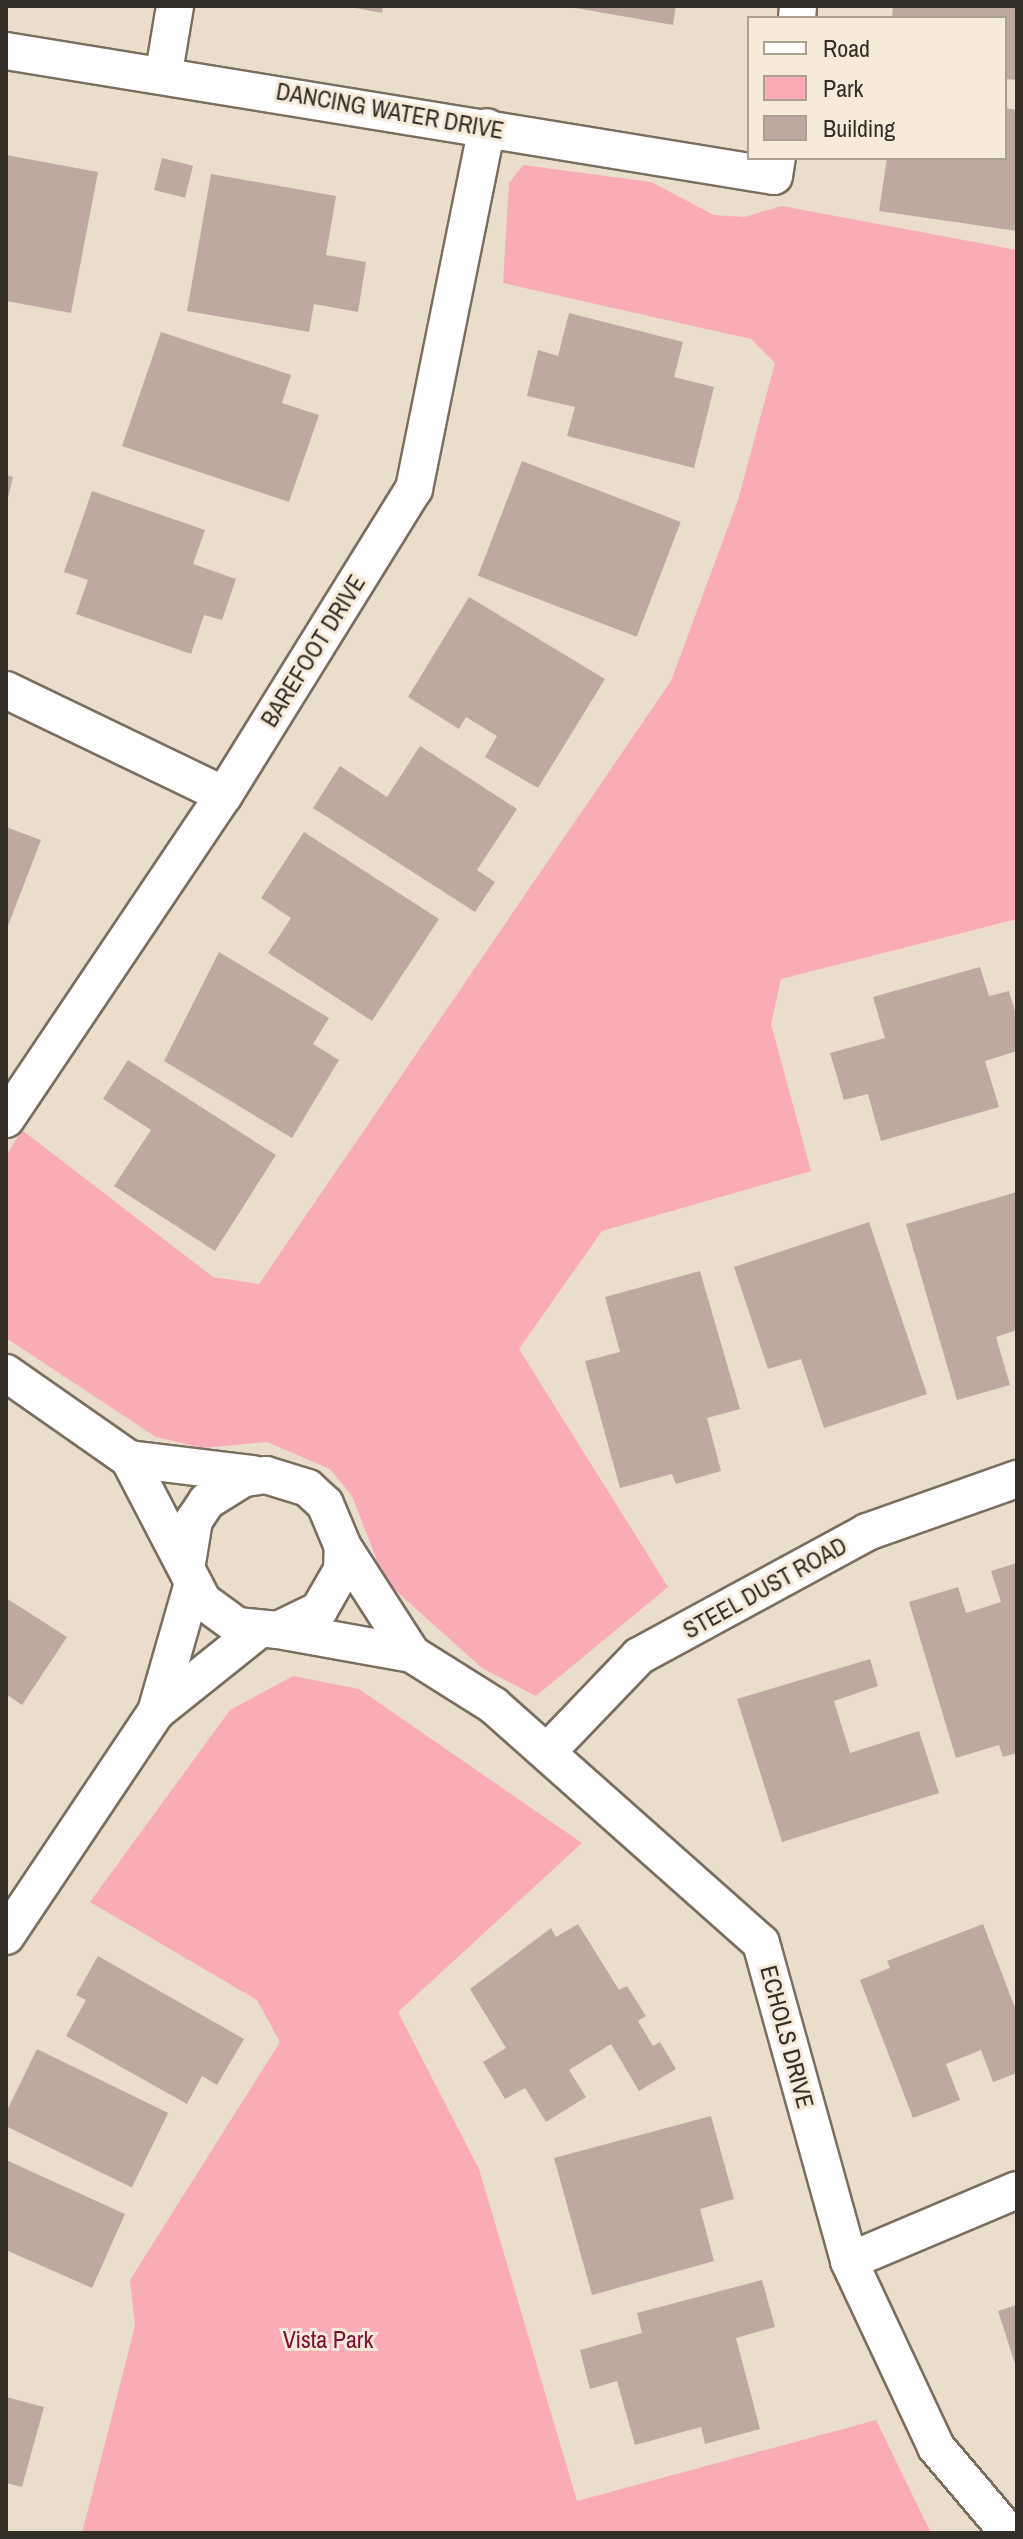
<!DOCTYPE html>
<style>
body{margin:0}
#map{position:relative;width:1023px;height:2539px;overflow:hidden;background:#ebddcc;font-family:"Archivo Narrow",sans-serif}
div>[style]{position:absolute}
.green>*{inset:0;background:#f9acb6}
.building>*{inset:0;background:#bea9a1;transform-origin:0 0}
.roads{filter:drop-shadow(2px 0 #7a6e5f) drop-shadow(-2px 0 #7a6e5f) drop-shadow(0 2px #7a6e5f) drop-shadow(0 -2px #7a6e5f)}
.street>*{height:36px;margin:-18px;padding:0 18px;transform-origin:18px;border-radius:18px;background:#fff}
span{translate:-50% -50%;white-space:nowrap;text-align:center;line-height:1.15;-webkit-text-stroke:6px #f8ead9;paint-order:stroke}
.street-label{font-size:24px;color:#332e28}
.park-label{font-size:24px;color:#7e0d31}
.frame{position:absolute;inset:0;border:8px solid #332e28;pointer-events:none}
.legend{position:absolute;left:747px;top:16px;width:260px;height:144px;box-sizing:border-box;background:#f8ead9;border:2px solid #a99f92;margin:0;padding:10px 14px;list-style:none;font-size:24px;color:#332e28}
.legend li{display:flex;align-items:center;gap:16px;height:40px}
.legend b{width:40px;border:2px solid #a99f92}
</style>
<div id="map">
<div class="green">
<div style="clip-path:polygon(523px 165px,651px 182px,714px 215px,744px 217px,782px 206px,1017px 250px,1017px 919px,781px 979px,771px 1024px,811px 1171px,602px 1231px,519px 1349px,668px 1587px,536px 1696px,482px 1668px,385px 1581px,352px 1496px,330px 1469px,267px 1442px,203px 1448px,156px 1437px,6px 1338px,6px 1156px,22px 1130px,213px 1277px,259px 1284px,671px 681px,738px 500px,775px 363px,751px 339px,503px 283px,509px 183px)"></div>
<div style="clip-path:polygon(293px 1676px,359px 1689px,582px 1843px,398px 2012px,479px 2169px,577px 2501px,876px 2420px,931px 2533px,82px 2533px,135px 2326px,130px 2280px,280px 2042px,257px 2000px,90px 1902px,230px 1710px)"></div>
</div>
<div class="building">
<div style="clip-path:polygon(345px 6px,383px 6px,382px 13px)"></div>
<div style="clip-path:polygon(564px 6px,676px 6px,673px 25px)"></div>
<div style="clip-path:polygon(893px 6px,1017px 6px,1017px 80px,1005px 79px,1005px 18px,892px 18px)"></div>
<div style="clip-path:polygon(1005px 108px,1017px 110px,1017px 231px,879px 211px,887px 158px,1005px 158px)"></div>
<div style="clip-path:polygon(6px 155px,98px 172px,71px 313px,6px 301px)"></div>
<div style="left:162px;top:158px;width:32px;height:33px;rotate:14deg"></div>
<div style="clip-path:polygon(211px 174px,336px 196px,326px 255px,366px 262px,358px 312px,314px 304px,309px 332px,187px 311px)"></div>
<div style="clip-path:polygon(569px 313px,683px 342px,674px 377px,714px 387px,694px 468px,567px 436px,575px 407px,527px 396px,538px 350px,558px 356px)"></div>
<div style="clip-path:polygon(161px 332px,291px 375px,282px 403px,319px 415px,289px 502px,122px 446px)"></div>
<div style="left:522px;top:461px;width:170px;height:123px;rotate:21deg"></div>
<div style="clip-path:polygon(6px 475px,13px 477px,7px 502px,6px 502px)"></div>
<div style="clip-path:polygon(92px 491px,205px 530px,193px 564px,236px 579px,222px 620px,204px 615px,191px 654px,76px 614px,88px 580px,64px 572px)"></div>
<div style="clip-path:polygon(469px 597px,605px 679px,538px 788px,485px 757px,497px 736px,466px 717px,459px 729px,408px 697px)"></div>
<div style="clip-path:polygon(420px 746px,517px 809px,477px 870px,495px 882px,475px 912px,313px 808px,340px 766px,387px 797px)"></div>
<div style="clip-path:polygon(6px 827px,41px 840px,6px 931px)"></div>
<div style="clip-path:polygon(304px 832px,439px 919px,372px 1021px,268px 953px,291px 918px,261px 898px)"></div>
<div style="clip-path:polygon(219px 952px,329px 1018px,313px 1044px,339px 1060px,292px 1138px,164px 1061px)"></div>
<div style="clip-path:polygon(980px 967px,989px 996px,1009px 991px,1017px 1018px,1017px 1051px,985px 1061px,999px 1107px,881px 1141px,868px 1094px,844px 1100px,830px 1053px,885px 1038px,873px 997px)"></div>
<div style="clip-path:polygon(128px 1060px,276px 1155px,215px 1251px,114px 1186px,151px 1130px,103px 1099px)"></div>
<div style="clip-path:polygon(1017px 1192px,1017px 1330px,996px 1337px,1010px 1385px,957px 1400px,906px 1224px)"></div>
<div style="clip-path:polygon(869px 1222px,927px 1394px,824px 1428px,801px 1359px,768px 1369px,734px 1267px)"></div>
<div style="clip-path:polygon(700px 1271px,740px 1409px,707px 1418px,721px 1471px,676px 1484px,672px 1474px,620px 1488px,585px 1361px,620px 1352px,605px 1297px)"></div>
<div style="clip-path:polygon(1017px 1563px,1017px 1753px,1003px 1757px,999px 1745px,956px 1758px,909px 1602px,958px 1587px,966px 1613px,1001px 1602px,991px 1571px)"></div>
<div style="clip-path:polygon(6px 1598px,67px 1637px,22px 1705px,6px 1694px)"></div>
<div style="clip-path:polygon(870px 1659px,878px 1686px,834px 1701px,850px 1753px,919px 1731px,939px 1793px,782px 1842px,737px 1699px)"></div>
<div style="clip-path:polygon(578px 1924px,619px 1990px,627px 1986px,646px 2016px,638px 2021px,653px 2046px,660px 2042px,676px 2069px,639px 2091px,611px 2044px,569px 2070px,586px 2097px,546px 2122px,525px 2088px,505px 2099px,483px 2062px,506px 2048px,470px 1989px,551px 1928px,556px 1937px)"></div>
<div style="clip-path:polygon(983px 1924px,1017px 2013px,1017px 2073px,993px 2082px,981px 2050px,946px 2064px,960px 2100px,913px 2118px,860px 1980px,890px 1968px,887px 1961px)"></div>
<div style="clip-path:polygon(98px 1956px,244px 2039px,217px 2085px,202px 2076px,187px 2104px,66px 2036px,86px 2000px,76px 1995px)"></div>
<div style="left:37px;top:2049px;width:146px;height:83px;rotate:26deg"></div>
<div style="clip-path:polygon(711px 2116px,734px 2199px,700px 2209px,714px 2261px,592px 2295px,554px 2158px)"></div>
<div style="clip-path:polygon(6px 2160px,125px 2214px,92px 2288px,6px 2250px)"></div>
<div style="clip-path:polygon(762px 2280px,775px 2327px,736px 2338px,760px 2429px,705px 2444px,701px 2427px,635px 2445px,617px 2381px,590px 2389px,580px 2350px,642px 2333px,637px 2313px)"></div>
<div style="clip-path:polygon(1017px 2305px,1017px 2367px,1016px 2367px,998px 2311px)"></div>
<div style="clip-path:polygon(6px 2397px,44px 2407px,22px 2487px,6px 2483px)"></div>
</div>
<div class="roads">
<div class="street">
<div style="left:797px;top:18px;width:12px;rotate:-85deg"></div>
<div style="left:6px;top:51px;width:778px;rotate:9.24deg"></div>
<div style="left:774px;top:176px;width:18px;rotate:-81deg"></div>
<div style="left:164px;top:72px;width:67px;rotate:-80.5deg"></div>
<div style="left:6px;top:690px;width:242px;rotate:25.7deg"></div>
<div style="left:6px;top:1119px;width:391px;rotate:-56.1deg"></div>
<div style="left:224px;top:795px;width:360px;rotate:-58.2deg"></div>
<div style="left:414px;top:489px;width:369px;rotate:-78.6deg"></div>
<div style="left:6px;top:1373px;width:150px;rotate:35deg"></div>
<div style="left:129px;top:1459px;width:125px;rotate:6.9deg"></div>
<div style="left:129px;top:1459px;width:160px;rotate:62.5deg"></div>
<div style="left:203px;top:1601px;width:42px;rotate:36.3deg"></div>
<div style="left:237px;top:1626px;width:41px;rotate:5.6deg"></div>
<div style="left:278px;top:1630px;width:46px;rotate:-26deg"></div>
<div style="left:319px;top:1610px;width:46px;rotate:-60.1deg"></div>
<div style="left:342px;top:1570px;width:23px;rotate:-88deg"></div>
<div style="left:343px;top:1547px;width:47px;rotate:-112.7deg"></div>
<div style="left:325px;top:1504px;width:23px;rotate:-137deg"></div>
<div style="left:308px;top:1488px;width:44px;rotate:-162.8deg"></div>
<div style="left:266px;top:1475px;width:22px;rotate:172deg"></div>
<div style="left:244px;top:1478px;width:44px;rotate:148.1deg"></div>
<div style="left:207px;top:1501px;width:23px;rotate:124deg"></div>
<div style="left:194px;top:1520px;width:44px;rotate:99.2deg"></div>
<div style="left:343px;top:1547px;width:127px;rotate:57.2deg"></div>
<div style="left:278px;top:1630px;width:136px;rotate:10.2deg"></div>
<div style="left:412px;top:1654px;width:96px;rotate:32.2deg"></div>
<div style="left:493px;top:1705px;width:358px;rotate:41.6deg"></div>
<div style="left:761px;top:1943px;width:330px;rotate:74.5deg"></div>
<div style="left:849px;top:2261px;width:205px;rotate:64.9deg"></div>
<div style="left:936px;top:2447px;width:113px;rotate:49.7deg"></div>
<div style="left:156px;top:1712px;width:129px;rotate:-38.7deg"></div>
<div style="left:548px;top:1751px;width:132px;rotate:-46.2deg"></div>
<div style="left:639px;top:1656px;width:260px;rotate:-28.5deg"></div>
<div style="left:867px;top:1532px;width:159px;rotate:-19.5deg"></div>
<div style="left:6px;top:1936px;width:270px;rotate:-56.2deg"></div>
<div style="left:156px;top:1712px;width:134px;rotate:-74deg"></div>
<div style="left:849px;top:2261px;width:182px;rotate:-22.9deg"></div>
</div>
</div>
<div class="street-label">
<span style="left:390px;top:111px;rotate:10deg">DANCING WATER DRIVE</span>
<span style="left:313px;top:651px;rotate:-58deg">BAREFOOT DRIVE</span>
<span style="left:765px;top:1588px;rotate:-29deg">STEEL DUST ROAD</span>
<span style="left:787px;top:2037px;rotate:75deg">ECHOLS DRIVE</span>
</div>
<div class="park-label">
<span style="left:328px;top:2340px">Vista Park</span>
</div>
<div class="frame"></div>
<ul class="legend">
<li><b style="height:10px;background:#fff"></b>Road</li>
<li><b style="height:22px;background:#f9acb6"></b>Park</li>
<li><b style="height:22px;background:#bea9a1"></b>Building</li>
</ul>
</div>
